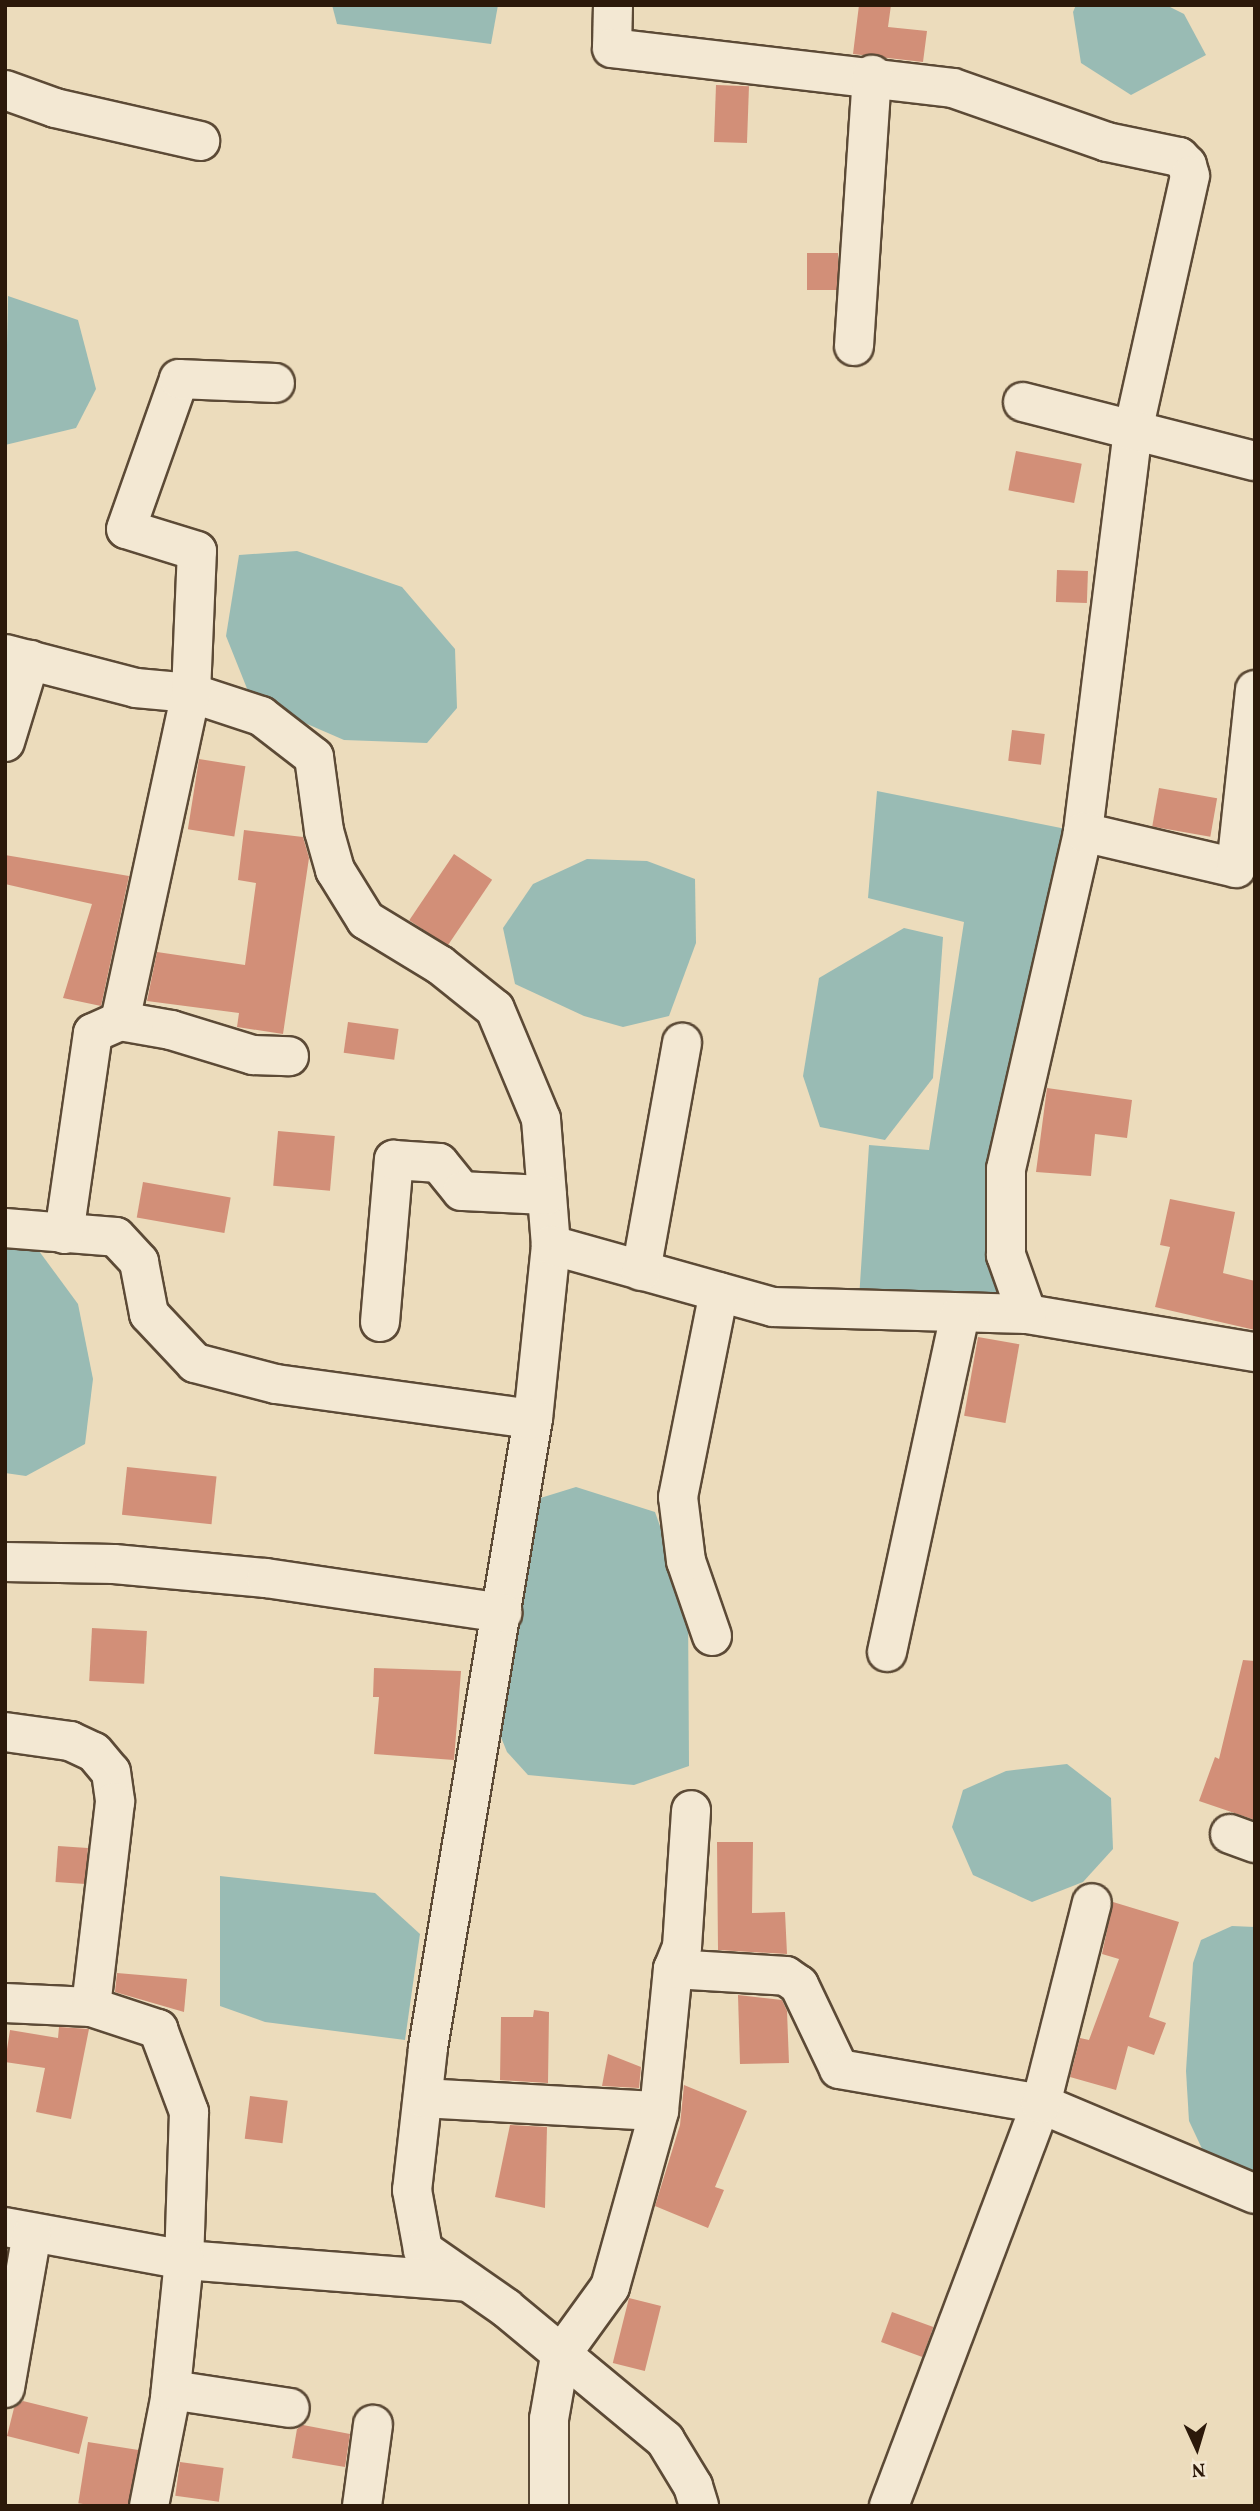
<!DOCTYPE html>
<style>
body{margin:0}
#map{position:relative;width:1260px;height:2511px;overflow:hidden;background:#ecdcbc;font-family:Vollkorn,serif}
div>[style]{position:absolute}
.water>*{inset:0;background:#99bbb4}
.building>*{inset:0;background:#d28f78;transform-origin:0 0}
.roads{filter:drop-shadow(2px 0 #5c4a36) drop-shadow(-2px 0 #5c4a36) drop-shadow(0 2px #5c4a36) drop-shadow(0 -2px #5c4a36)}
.minor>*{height:38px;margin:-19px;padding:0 19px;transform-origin:19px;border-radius:19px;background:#f3e8d3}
span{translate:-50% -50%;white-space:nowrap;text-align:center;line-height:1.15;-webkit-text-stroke:6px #f3e8d3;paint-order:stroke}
.frame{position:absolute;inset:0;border:7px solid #2c190a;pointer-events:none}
.north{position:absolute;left:1162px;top:2413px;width:70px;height:70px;-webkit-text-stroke:5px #f3e8d3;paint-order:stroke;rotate:176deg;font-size:19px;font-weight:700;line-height:28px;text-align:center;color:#2c190a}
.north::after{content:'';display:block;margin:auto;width:24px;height:32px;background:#2c190a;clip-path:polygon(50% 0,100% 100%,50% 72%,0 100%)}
</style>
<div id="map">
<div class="water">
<div style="clip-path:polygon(332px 5px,498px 5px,491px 44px,337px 24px)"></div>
<div style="clip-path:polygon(1076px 5px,1166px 5px,1184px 14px,1206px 55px,1131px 95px,1081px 63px,1073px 12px)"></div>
<div style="clip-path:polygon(8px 296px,78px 320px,96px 389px,76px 428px,5px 445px)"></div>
<div style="clip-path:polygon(297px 551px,402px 587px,455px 649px,457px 708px,427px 743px,344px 740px,291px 717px,248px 691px,226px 636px,239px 555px)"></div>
<div style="clip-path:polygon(877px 791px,1066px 829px,1004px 1133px,1012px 1304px,859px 1299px,869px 1145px,929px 1150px,964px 922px,868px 898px)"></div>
<div style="clip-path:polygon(587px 859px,647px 861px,695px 879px,696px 943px,669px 1016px,623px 1027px,584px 1016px,515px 984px,503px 928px,533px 884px)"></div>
<div style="clip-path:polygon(904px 928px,943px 937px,933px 1078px,885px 1140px,820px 1127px,803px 1076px,819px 978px)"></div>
<div style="clip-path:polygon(5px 1246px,39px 1251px,78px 1304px,93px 1379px,85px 1444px,26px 1476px,5px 1473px)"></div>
<div style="clip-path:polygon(576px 1487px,655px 1512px,688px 1605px,689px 1766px,634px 1785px,528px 1775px,507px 1752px,498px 1730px,534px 1500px)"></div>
<div style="clip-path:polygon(1067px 1764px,1111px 1798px,1113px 1849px,1083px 1882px,1032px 1902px,973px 1875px,952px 1827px,963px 1790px,1006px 1771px)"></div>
<div style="clip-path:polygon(220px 1876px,375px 1893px,420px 1934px,405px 2040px,265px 2022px,220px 2006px)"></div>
<div style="clip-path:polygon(1232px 1926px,1255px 1927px,1255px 2183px,1204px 2153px,1189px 2121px,1186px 2071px,1193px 1963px,1201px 1940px)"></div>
</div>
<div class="building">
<div style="clip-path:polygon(859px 5px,891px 5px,888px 27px,927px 31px,923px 62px,853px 54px)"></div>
<div style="left:716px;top:85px;width:33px;height:57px;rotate:2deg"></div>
<div style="left:807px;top:253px;width:31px;height:37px"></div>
<div style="left:1016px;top:451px;width:67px;height:40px;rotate:11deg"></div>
<div style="left:1057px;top:570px;width:31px;height:32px;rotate:2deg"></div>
<div style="left:1012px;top:730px;width:33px;height:31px;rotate:7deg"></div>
<div style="left:199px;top:759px;width:47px;height:71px;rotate:9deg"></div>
<div style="left:1159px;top:788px;width:59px;height:39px;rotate:10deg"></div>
<div style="clip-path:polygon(244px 830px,303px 837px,309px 858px,283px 1034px,237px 1027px,239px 1013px,147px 1001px,157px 952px,245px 965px,256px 883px,238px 880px)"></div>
<div style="left:454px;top:854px;width:46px;height:80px;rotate:34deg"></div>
<div style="clip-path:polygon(5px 855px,129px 876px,101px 1006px,63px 998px,92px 904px,5px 884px)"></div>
<div style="left:348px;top:1022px;width:51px;height:31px;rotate:8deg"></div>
<div style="clip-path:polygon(1047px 1088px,1132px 1100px,1127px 1138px,1095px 1134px,1091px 1176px,1036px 1172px)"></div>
<div style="left:278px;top:1131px;width:57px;height:55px;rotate:5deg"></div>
<div style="left:143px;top:1182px;width:89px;height:36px;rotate:10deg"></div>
<div style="clip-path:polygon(1170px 1199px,1235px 1212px,1223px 1273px,1255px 1281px,1255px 1330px,1155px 1307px,1170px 1247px,1160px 1245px)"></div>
<div style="left:978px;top:1337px;width:42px;height:80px;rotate:10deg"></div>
<div style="left:127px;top:1467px;width:90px;height:48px;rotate:6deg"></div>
<div style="left:92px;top:1628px;width:55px;height:53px;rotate:3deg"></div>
<div style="clip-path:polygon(1243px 1660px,1255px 1661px,1255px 1820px,1199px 1801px,1215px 1757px,1219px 1759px)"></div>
<div style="clip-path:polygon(374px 1668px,461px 1671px,454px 1760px,374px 1754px,379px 1697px,373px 1697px)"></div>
<div style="clip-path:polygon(717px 1842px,753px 1842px,752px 1913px,785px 1912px,787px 1954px,718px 1950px)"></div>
<div style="left:58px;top:1846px;width:30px;height:36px;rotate:4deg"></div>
<div style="clip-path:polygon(1113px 1902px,1179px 1922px,1149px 2017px,1166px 2023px,1154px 2055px,1128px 2046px,1116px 2090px,1070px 2077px,1080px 2038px,1089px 2040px,1119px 1959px,1102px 1954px)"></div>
<div style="clip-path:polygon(117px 1973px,187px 1979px,184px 2012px,115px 1992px)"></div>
<div style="clip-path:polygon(738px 1995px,782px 2000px,787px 2011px,789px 2063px,740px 2064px)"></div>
<div style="clip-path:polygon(534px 2010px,549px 2012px,548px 2083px,500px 2080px,501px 2017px,533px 2017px)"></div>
<div style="clip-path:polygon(59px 2027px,89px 2029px,71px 2119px,36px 2112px,45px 2068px,5px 2062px,10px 2030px,58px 2038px)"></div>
<div style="clip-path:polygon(608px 2054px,641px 2067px,639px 2088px,602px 2086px)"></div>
<div style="clip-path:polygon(684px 2085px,747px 2111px,715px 2187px,724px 2190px,708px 2228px,655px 2206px,680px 2125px)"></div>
<div style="left:250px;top:2096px;width:38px;height:43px;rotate:7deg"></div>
<div style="clip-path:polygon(510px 2125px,547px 2127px,545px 2208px,495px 2197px)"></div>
<div style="left:629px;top:2298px;width:33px;height:67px;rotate:14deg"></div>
<div style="left:892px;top:2312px;width:44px;height:32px;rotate:20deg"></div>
<div style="clip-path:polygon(23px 2401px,88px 2417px,79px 2454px,7px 2436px,14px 2408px)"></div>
<div style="clip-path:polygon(303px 2425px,350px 2434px,345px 2467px,292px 2458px,297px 2429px)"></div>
<div style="left:88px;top:2442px;width:51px;height:62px;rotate:9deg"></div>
<div style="left:180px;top:2462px;width:44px;height:34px;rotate:8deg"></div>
</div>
<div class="roads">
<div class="minor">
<div style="left:613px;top:5px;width:43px;rotate:91.3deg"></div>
<div style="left:612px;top:48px;width:343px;rotate:6.7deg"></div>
<div style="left:953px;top:88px;width:163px;rotate:19.3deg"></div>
<div style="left:1107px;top:142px;width:74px;rotate:11.8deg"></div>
<div style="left:1179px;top:157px;width:11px;rotate:45deg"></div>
<div style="left:1187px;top:165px;width:11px;rotate:75deg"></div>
<div style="left:1190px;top:176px;width:260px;rotate:102.6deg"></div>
<div style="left:1133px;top:430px;width:405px;rotate:97.1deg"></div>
<div style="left:5px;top:90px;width:53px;rotate:19.8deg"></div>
<div style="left:55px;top:108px;width:149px;rotate:12.8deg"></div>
<div style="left:854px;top:346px;width:272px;rotate:-86.2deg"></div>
<div style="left:1023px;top:402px;width:239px;rotate:14.3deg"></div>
<div style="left:5px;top:654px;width:135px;rotate:14.5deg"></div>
<div style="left:136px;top:688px;width:55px;rotate:5.2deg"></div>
<div style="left:191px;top:693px;width:74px;rotate:18.2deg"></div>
<div style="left:261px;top:716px;width:67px;rotate:37.7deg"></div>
<div style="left:314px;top:757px;width:75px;rotate:82.3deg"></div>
<div style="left:324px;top:831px;width:41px;rotate:74.2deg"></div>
<div style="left:335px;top:870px;width:59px;rotate:58.2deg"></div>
<div style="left:366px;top:920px;width:87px;rotate:31.3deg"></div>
<div style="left:440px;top:965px;width:70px;rotate:38.7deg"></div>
<div style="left:495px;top:1009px;width:119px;rotate:67.3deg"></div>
<div style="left:541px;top:1119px;width:126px;rotate:85.5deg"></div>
<div style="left:551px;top:1245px;width:175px;rotate:95.9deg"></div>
<div style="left:533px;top:1419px;width:638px;rotate:99.48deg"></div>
<div style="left:428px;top:2048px;width:143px;rotate:96.4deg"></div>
<div style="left:412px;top:2190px;width:61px;rotate:79.6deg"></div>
<div style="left:423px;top:2250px;width:101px;rotate:34.9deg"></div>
<div style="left:506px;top:2308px;width:207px;rotate:39.7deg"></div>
<div style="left:665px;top:2440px;width:54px;rotate:58.7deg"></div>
<div style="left:693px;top:2486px;width:21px;rotate:73deg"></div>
<div style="left:5px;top:742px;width:86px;rotate:-73deg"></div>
<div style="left:120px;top:1021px;width:52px;rotate:10deg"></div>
<div style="left:171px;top:1030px;width:86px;rotate:17deg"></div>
<div style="left:253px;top:1055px;width:36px;rotate:2deg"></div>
<div style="left:5px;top:1228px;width:111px;rotate:4.6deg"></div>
<div style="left:116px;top:1237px;width:34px;rotate:47deg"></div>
<div style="left:139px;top:1262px;width:53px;rotate:79.1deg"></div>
<div style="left:149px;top:1314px;width:67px;rotate:46.8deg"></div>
<div style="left:195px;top:1363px;width:84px;rotate:14.5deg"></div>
<div style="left:276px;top:1384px;width:259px;rotate:7.8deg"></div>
<div style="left:64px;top:1234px;width:203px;rotate:-81.8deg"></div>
<div style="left:93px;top:1033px;width:30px;rotate:-24deg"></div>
<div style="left:120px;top:1021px;width:336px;rotate:-77.8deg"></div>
<div style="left:191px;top:693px;width:142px;rotate:-87.6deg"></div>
<div style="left:197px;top:551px;width:74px;rotate:-162.8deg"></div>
<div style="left:126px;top:529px;width:159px;rotate:-70.5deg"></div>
<div style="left:179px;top:379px;width:96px;rotate:2.4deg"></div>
<div style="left:551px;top:1245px;width:230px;rotate:15.6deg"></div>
<div style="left:773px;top:1307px;width:254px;rotate:1.6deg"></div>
<div style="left:1027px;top:1314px;width:231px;rotate:9.5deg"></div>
<div style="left:641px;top:1271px;width:232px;rotate:-79.8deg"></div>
<div style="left:1027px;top:1314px;width:63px;rotate:-109.6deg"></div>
<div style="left:1006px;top:1255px;width:86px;rotate:-90deg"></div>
<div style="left:1006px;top:1169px;width:346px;rotate:-77.1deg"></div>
<div style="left:1083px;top:832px;width:157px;rotate:13.2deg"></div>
<div style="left:1236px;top:868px;width:179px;rotate:-83.9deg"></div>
<div style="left:380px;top:1322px;width:163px;rotate:-85.1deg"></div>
<div style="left:394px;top:1160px;width:45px;rotate:3.8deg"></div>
<div style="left:439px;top:1163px;width:36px;rotate:51deg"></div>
<div style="left:462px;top:1191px;width:85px;rotate:2.7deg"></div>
<div style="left:5px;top:1562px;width:109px;rotate:1.1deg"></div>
<div style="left:114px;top:1564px;width:153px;rotate:5.3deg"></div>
<div style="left:266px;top:1578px;width:239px;rotate:8.4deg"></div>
<div style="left:712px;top:1636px;width:79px;rotate:-109.1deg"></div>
<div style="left:686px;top:1561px;width:64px;rotate:-97.1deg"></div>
<div style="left:678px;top:1497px;width:209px;rotate:-78.7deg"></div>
<div style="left:887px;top:1652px;width:345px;rotate:-77.8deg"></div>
<div style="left:5px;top:1732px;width:66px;rotate:7.9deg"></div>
<div style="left:70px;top:1741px;width:26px;rotate:25deg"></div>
<div style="left:94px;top:1752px;width:26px;rotate:50deg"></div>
<div style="left:111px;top:1772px;width:30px;rotate:82deg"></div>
<div style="left:115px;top:1802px;width:206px;rotate:96.7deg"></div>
<div style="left:1230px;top:1834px;width:27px;rotate:20deg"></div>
<div style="left:673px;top:1969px;width:113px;rotate:3.5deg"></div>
<div style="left:786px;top:1976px;width:16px;rotate:35deg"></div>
<div style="left:799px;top:1985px;width:93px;rotate:64.5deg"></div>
<div style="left:839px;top:2069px;width:205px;rotate:9.8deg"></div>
<div style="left:1041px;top:2104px;width:232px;rotate:22.8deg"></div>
<div style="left:5px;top:2003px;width:86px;rotate:2.7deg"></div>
<div style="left:91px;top:2007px;width:71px;rotate:18.2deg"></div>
<div style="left:158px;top:2029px;width:89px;rotate:69.5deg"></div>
<div style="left:189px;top:2112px;width:148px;rotate:91.9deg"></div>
<div style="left:184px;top:2260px;width:284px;rotate:4.4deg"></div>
<div style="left:423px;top:2098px;width:236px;rotate:3.2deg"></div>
<div style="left:5px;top:2227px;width:182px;rotate:10.4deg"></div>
<div style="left:184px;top:2260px;width:140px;rotate:95.8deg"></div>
<div style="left:170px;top:2399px;width:109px;rotate:101.1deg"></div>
<div style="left:5px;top:2388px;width:156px;rotate:-80.1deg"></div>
<div style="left:171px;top:2390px;width:120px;rotate:8.6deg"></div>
<div style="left:362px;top:2506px;width:82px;rotate:-82.3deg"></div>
<div style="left:549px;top:2506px;width:87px;rotate:-90deg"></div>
<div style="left:549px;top:2419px;width:64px;rotate:-80.1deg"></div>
<div style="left:560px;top:2356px;width:85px;rotate:-54.1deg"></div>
<div style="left:610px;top:2287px;width:183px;rotate:-74.4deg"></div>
<div style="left:659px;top:2111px;width:143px;rotate:-84.4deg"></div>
<div style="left:673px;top:1969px;width:24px;rotate:-68deg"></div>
<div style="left:682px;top:1947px;width:137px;rotate:-86.2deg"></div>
<div style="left:889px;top:2506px;width:430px;rotate:-69.3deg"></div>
<div style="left:1041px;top:2104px;width:207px;rotate:-75.8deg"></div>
</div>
</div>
<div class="frame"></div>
<div class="north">N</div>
</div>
